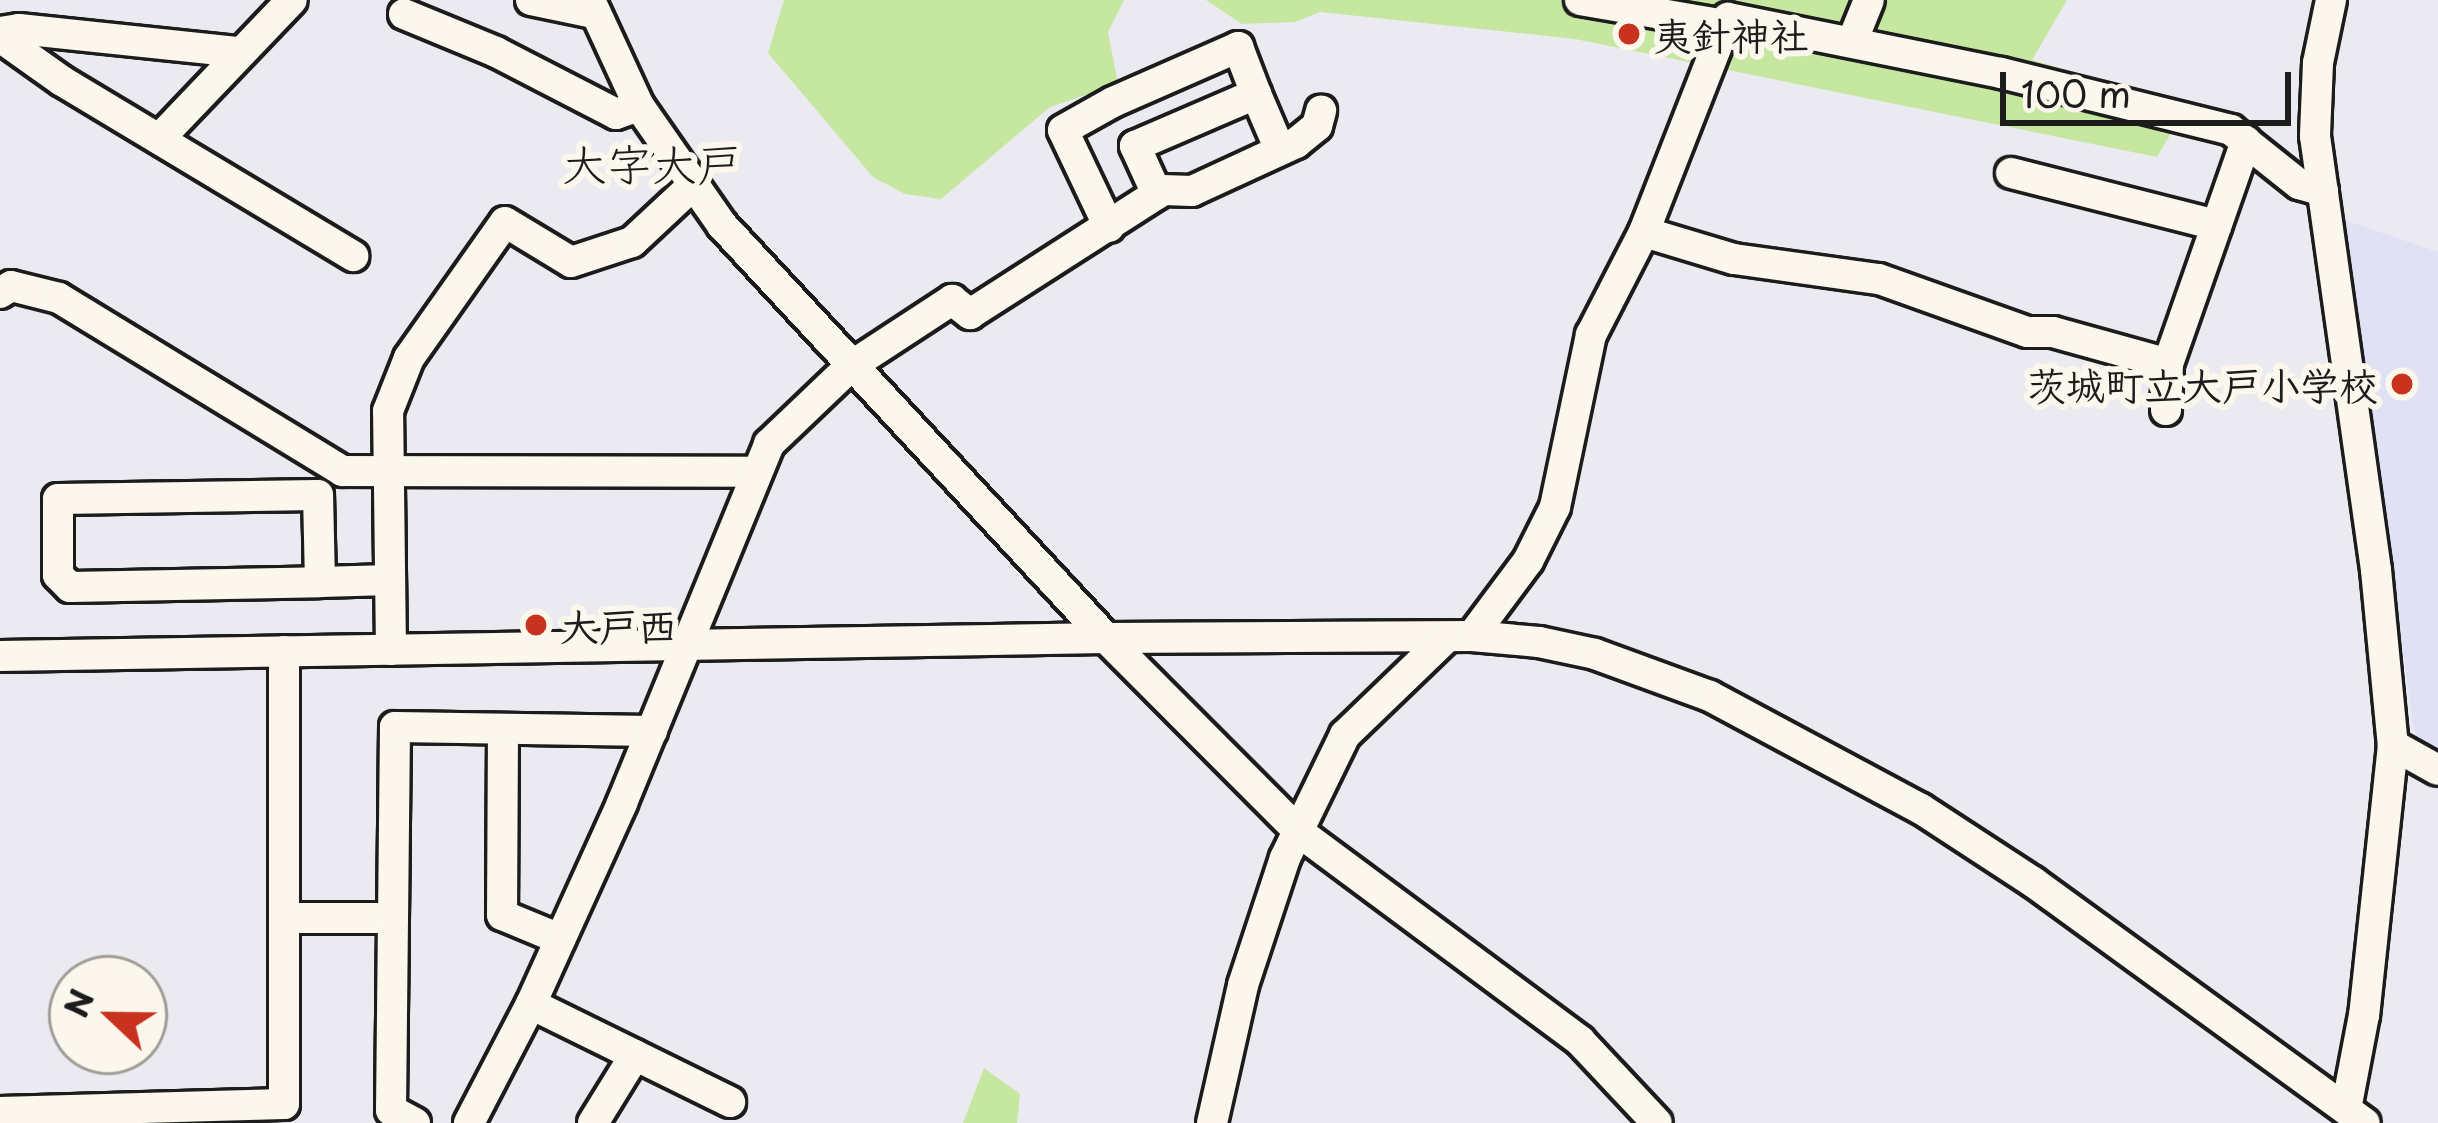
<!DOCTYPE html>
<meta charset="utf-8">
<style>
body{margin:0}
#map{position:relative;width:2438px;height:1123px;overflow:hidden;background:#ebeaf1;font-family:"Playpen Sans","Klee One",sans-serif}
div>[style]{position:absolute}
.built>*{inset:0;background:#e0e1f5}
.green>*{inset:0;background:#c5e7a0}
.roads{filter:drop-shadow(3px 0 #1c1c1c) drop-shadow(-3px 0 #1c1c1c) drop-shadow(0 3px #1c1c1c) drop-shadow(0 -3px #1c1c1c)}
.minor>*{height:30px;margin:-15px;padding:0 15px;transform-origin:15px;border-radius:15px;background:#fbf7ec}
.dots>*{width:33px;height:33px;translate:-50% -50%;box-sizing:border-box;border:6px solid #fbf7ec;border-radius:50%}
span{translate:-50% -50%;white-space:nowrap;text-align:center;line-height:1.15;-webkit-text-stroke:12px #fbf7ec;paint-order:stroke}
.poi-label{font-size:39px;color:#1c1c1c;font-weight:700}
.left{translate:0 -50%;text-align:left}
.right{translate:-100% -50%;text-align:right}
.quarter-label{font-size:45px;color:#1c1c1c}
.north{position:absolute;left:48px;top:955px;width:120px;height:120px;box-sizing:border-box;background:#fbf7ec;border:3px solid #a29f99;border-radius:50%;rotate:292deg;font-size:33px;font-weight:700;line-height:48px;text-align:center;color:#1c1c1c}
.north::after{content:'';display:block;margin:auto;width:42px;height:54px;background:#c8321e;clip-path:polygon(50% 0,100% 100%,50% 72%,0 100%)}
.scale{position:absolute;left:2000px;top:72px;width:291px;height:54px;box-sizing:border-box;border:6px solid #1c1c1c;border-top:0;padding-left:15px;font-size:36px;line-height:42px;white-space:nowrap;color:#1c1c1c;-webkit-text-stroke:9px #fbf7ec;paint-order:stroke}
</style>
<div id="map">
<div class="built">
<div style="clip-path:polygon(2344px 220px,2438px 252px,2438px 752px,2418px 741px,2414px 730px)"></div>
</div>
<div class="green">
<div style="clip-path:polygon(784px 0,1124px 0,1108px 32px,1118px 84px,1050px 107px,941px 199px,905px 194px,873px 177px,768px 53px)"></div>
<div style="clip-path:polygon(1206px 0,2067px 0,2032px 60px,2142px 91px,2171px 133px,2157px 157px,1575px 39px,1320px 12px,1295px 22px,1242px 24px)"></div>
<div style="clip-path:polygon(984px 1068px,1020px 1094px,1017px 1123px,963px 1123px)"></div>
</div>
<div class="roads">
<div class="minor">
<div style="left:531px;top:0;width:64px;rotate:11.7deg"></div>
<div style="left:590px;top:0;width:117px;rotate:65.2deg"></div>
<div style="left:639px;top:106px;width:145px;rotate:55.1deg"></div>
<div style="left:722px;top:225px;width:564px;rotate:47.08deg"></div>
<div style="left:1106px;top:638px;width:274px;rotate:45.1deg"></div>
<div style="left:1299px;top:832px;width:350px;rotate:36.6deg"></div>
<div style="left:1580px;top:1041px;width:112px;rotate:46.8deg"></div>
<div style="left:1580px;top:0;width:147px;rotate:9.8deg"></div>
<div style="left:2331px;top:0;width:64px;rotate:101.7deg"></div>
<div style="left:2318px;top:63px;width:73px;rotate:92.4deg"></div>
<div style="left:2315px;top:136px;width:438px;rotate:82deg"></div>
<div style="left:2376px;top:570px;width:176px;rotate:84.5deg"></div>
<div style="left:2393px;top:745px;width:272px;rotate:96.1deg"></div>
<div style="left:2364px;top:1015px;width:96px;rotate:100.8deg"></div>
<div style="left:404px;top:14px;width:100px;rotate:22.4deg"></div>
<div style="left:496px;top:52px;width:135px;rotate:27.3deg"></div>
<div style="left:616px;top:114px;width:24px;rotate:-19deg"></div>
<div style="left:0;top:32px;width:19px;rotate:-9deg"></div>
<div style="left:19px;top:29px;width:221px;rotate:6deg"></div>
<div style="left:0;top:37px;width:76px;rotate:35.4deg"></div>
<div style="left:62px;top:81px;width:340px;rotate:31deg"></div>
<div style="left:1852px;top:42px;width:45px;rotate:-68deg"></div>
<div style="left:159px;top:139px;width:192px;rotate:-46.3deg"></div>
<div style="left:2011px;top:173px;width:212px;rotate:14.2deg"></div>
<div style="left:1157px;top:194px;width:53px;rotate:-114.6deg"></div>
<div style="left:1135px;top:146px;width:132px;rotate:-23.3deg"></div>
<div style="left:1256px;top:94px;width:61px;rotate:66.8deg"></div>
<div style="left:1109px;top:227px;width:107px;rotate:-115.4deg"></div>
<div style="left:1063px;top:130px;width:57px;rotate:-29.2deg"></div>
<div style="left:1113px;top:102px;width:137px;rotate:-23.7deg"></div>
<div style="left:1238px;top:47px;width:50px;rotate:69deg"></div>
<div style="left:1644px;top:232px;width:94px;rotate:16.7deg"></div>
<div style="left:1734px;top:259px;width:146px;rotate:7.9deg"></div>
<div style="left:1879px;top:279px;width:157px;rotate:19.7deg"></div>
<div style="left:2027px;top:332px;width:26px"></div>
<div style="left:2053px;top:332px;width:119px;rotate:15.5deg"></div>
<div style="left:0;top:293px;width:13px;rotate:-32deg"></div>
<div style="left:11px;top:286px;width:49px;rotate:14deg"></div>
<div style="left:59px;top:298px;width:332px;rotate:31.4deg"></div>
<div style="left:342px;top:471px;width:412px;rotate:0.1deg"></div>
<div style="left:2166px;top:410px;width:46px;rotate:-87.5deg"></div>
<div style="left:2168px;top:364px;width:236px;rotate:-70.7deg"></div>
<div style="left:320px;top:582px;width:87px;rotate:-91.3deg"></div>
<div style="left:318px;top:495px;width:260px;rotate:179.1deg"></div>
<div style="left:58px;top:499px;width:76px;rotate:90deg"></div>
<div style="left:58px;top:575px;width:17px;rotate:45deg"></div>
<div style="left:70px;top:587px;width:250px;rotate:-1.1deg"></div>
<div style="left:320px;top:582px;width:70px;rotate:-1.6deg"></div>
<div style="left:1472px;top:636px;width:94px;rotate:-53.3deg"></div>
<div style="left:1528px;top:561px;width:60px;rotate:-63.4deg"></div>
<div style="left:1555px;top:507px;width:176px;rotate:-78.2deg"></div>
<div style="left:1591px;top:335px;width:116px;rotate:-62.8deg"></div>
<div style="left:1644px;top:232px;width:230px;rotate:-68.6deg"></div>
<div style="left:1728px;top:18px;width:278px;rotate:11.4deg"></div>
<div style="left:2001px;top:73px;width:237px;rotate:13.9deg"></div>
<div style="left:2231px;top:130px;width:87px;rotate:38.5deg"></div>
<div style="left:2299px;top:184px;width:25px;rotate:16deg"></div>
<div style="left:391px;top:650px;width:239px;rotate:-90.7deg"></div>
<div style="left:388px;top:411px;width:57px;rotate:-68.4deg"></div>
<div style="left:409px;top:358px;width:166px;rotate:-54.8deg"></div>
<div style="left:505px;top:222px;width:77px;rotate:31.2deg"></div>
<div style="left:571px;top:262px;width:64px;rotate:-18.2deg"></div>
<div style="left:632px;top:242px;width:82px;rotate:-43deg"></div>
<div style="left:0;top:656px;width:1106px;rotate:-0.93deg"></div>
<div style="left:1106px;top:638px;width:366px;rotate:-0.3deg"></div>
<div style="left:1472px;top:636px;width:67px;rotate:5.1deg"></div>
<div style="left:1539px;top:642px;width:57px;rotate:12.1deg"></div>
<div style="left:1595px;top:654px;width:122px;rotate:20.1deg"></div>
<div style="left:1710px;top:696px;width:239px;rotate:28.2deg"></div>
<div style="left:1921px;top:809px;width:134px;rotate:33.1deg"></div>
<div style="left:2033px;top:882px;width:410px;rotate:36deg"></div>
<div style="left:503px;top:729px;width:186px;rotate:90.3deg"></div>
<div style="left:502px;top:915px;width:63px;rotate:22.5deg"></div>
<div style="left:2393px;top:745px;width:51px;rotate:29.1deg"></div>
<div style="left:284px;top:918px;width:109px"></div>
<div style="left:531px;top:1004px;width:222px;rotate:26.2deg"></div>
<div style="left:0;top:1112px;width:284px;rotate:-1.6deg"></div>
<div style="left:284px;top:1104px;width:453px;rotate:-90deg"></div>
<div style="left:415px;top:1123px;width:27px;rotate:-152deg"></div>
<div style="left:391px;top:1110px;width:383px;rotate:-89.4deg"></div>
<div style="left:395px;top:727px;width:257px;rotate:0.9deg"></div>
<div style="left:469px;top:1123px;width:134px;rotate:-62.5deg"></div>
<div style="left:531px;top:1004px;width:221px;rotate:-65.6deg"></div>
<div style="left:622px;top:803px;width:388px;rotate:-67.7deg"></div>
<div style="left:769px;top:444px;width:113px;rotate:-43.6deg"></div>
<div style="left:851px;top:366px;width:121px;rotate:-33.2deg"></div>
<div style="left:952px;top:300px;width:23px;rotate:38deg"></div>
<div style="left:970px;top:314px;width:229px;rotate:-32.7deg"></div>
<div style="left:1163px;top:190px;width:29px;rotate:2deg"></div>
<div style="left:1192px;top:191px;width:115px;rotate:-24.8deg"></div>
<div style="left:1296px;top:143px;width:27px;rotate:-39deg"></div>
<div style="left:1317px;top:126px;width:16px;rotate:-75deg"></div>
<div style="left:593px;top:1123px;width:80px;rotate:-58.3deg"></div>
<div style="left:1212px;top:1123px;width:141px;rotate:-77.3deg"></div>
<div style="left:1243px;top:985px;width:134px;rotate:-71.7deg"></div>
<div style="left:1285px;top:858px;width:137px;rotate:-64deg"></div>
<div style="left:1345px;top:735px;width:141px;rotate:-43.9deg"></div>
</div>
</div>
<div class="dots">
<div style="left:1629px;top:34px;background:#c8321e"></div>
<div style="left:2402px;top:384px;background:#c8321e"></div>
<div style="left:536px;top:625px;background:#c8321e"></div>
</div>
<div class="poi-label">
<span class="left" style="left:1653px;top:34px">夷針神社</span>
<span class="right" style="left:2378px;top:384px">茨城町立大戸小学校</span>
<span class="left" style="left:560px;top:625px">大戸西</span>
</div>
<div class="quarter-label">
<span style="left:652px;top:163px">大字大戸</span>
</div>
<div class="north">N</div>
<div class="scale">100 m</div>
</div>
